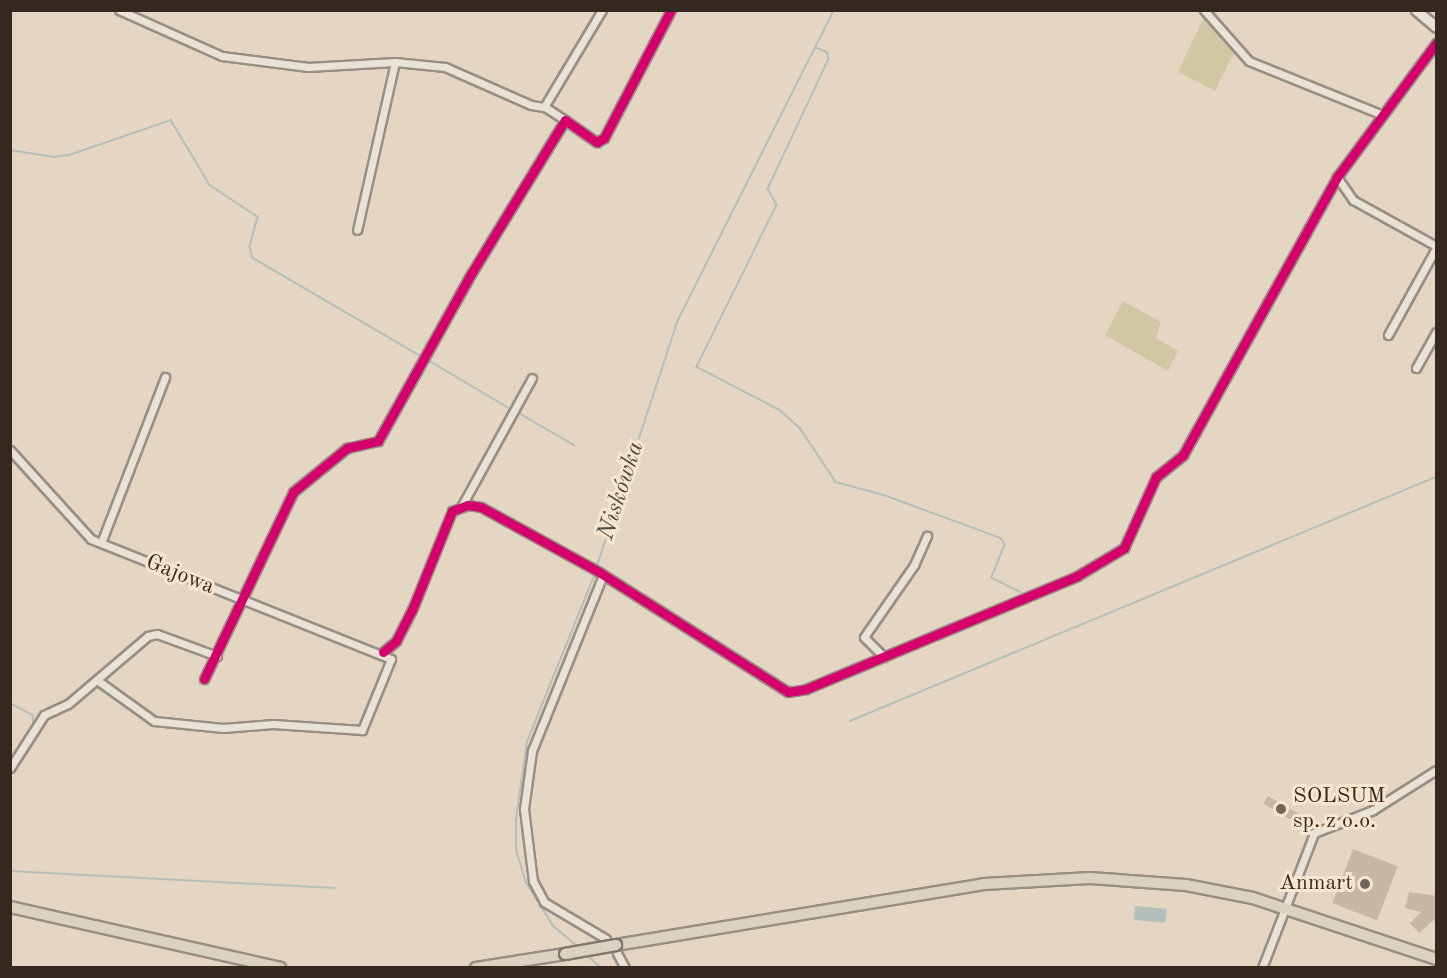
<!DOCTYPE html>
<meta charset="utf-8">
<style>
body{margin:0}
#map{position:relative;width:1447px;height:978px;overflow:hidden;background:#e4d6c2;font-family:"Old Standard TT",serif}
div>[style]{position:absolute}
.green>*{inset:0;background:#d1c8a3}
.water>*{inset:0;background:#b4c0bb;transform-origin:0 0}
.stream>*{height:1.5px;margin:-0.75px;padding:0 0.75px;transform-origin:0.75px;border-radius:0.75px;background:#b4c0bb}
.building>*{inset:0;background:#c9b7a5;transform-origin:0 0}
.roads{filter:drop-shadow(2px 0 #988f83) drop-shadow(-2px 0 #988f83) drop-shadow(0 2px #988f83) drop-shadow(0 -2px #988f83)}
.street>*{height:7px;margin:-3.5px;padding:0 3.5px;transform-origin:3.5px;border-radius:3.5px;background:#e9e2d7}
.secondary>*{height:9px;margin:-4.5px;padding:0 4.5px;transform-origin:4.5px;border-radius:4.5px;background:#e9e2d7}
.primary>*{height:10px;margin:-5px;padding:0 5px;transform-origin:5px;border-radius:5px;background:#dcd2c2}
.bridges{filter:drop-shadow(2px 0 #80776d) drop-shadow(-2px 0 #80776d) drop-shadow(0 2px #80776d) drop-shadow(0 -2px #80776d)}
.primary-bridge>*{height:10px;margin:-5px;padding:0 5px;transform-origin:5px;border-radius:5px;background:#dcd2c2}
.cycleway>*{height:9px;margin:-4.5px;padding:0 4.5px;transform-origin:4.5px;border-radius:4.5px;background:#d6006c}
.dots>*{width:16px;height:16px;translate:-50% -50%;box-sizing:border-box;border:3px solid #f7e6ce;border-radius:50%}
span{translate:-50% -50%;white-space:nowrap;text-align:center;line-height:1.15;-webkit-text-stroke:6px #f7e6ce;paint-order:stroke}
.street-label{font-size:22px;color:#342821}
.poi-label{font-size:22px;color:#342821}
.left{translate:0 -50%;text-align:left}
.right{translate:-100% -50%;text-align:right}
.water-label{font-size:24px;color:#4f4c47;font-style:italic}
.frame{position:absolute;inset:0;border:12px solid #342821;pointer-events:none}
</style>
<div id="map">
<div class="green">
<div style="clip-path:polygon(1205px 15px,1234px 53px,1215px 91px,1178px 72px)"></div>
<div style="clip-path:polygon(1123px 301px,1161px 322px,1156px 338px,1178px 351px,1168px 371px,1105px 335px)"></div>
</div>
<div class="water">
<div style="left:1135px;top:906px;width:32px;height:14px;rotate:5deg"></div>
</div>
<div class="stream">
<div style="left:817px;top:48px;width:11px;rotate:22deg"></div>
<div style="left:827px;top:52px;width:7px;rotate:74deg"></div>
<div style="left:829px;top:59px;width:144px;rotate:115.1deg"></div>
<div style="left:768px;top:189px;width:18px;rotate:61deg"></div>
<div style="left:777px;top:205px;width:181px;rotate:116.3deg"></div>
<div style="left:697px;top:367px;width:93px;rotate:27.4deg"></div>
<div style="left:780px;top:410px;width:27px;rotate:42deg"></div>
<div style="left:800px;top:428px;width:65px;rotate:56.3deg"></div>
<div style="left:836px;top:482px;width:50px;rotate:15.2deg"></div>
<div style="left:884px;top:495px;width:125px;rotate:20.2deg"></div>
<div style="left:1001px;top:538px;width:8px;rotate:60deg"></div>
<div style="left:1005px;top:545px;width:35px;rotate:112deg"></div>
<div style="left:992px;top:578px;width:32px;rotate:26deg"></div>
<div style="left:10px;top:150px;width:44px;rotate:9.2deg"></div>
<div style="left:53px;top:157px;width:16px;rotate:-7deg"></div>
<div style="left:69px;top:155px;width:108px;rotate:-18.9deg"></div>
<div style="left:171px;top:120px;width:76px;rotate:59deg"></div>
<div style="left:210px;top:185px;width:58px;rotate:33.7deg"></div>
<div style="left:258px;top:217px;width:31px;rotate:105deg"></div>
<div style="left:250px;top:247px;width:11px;rotate:75deg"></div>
<div style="left:253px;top:258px;width:192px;rotate:30.3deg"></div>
<div style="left:428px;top:360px;width:94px;rotate:30.7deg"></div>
<div style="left:519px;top:413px;width:64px;rotate:30.2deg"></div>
<div style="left:597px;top:566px;width:257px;rotate:-71.8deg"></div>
<div style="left:677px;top:322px;width:349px;rotate:-63.3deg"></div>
<div style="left:10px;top:703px;width:26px;rotate:28deg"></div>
<div style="left:33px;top:715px;width:11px;rotate:85deg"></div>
<div style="left:850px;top:721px;width:635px;rotate:-22.61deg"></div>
<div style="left:10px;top:871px;width:325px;rotate:3deg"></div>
<div style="left:579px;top:948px;width:34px;rotate:-140deg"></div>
<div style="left:553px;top:926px;width:51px;rotate:-122.1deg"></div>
<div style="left:526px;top:883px;width:34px;rotate:-107deg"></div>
<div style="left:516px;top:850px;width:30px;rotate:-90deg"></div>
<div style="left:516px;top:820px;width:79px;rotate:-82deg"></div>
<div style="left:527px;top:742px;width:181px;rotate:-68deg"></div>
<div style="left:587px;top:955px;width:20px;rotate:41deg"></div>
</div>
<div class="building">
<div style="left:1268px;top:796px;width:36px;height:9px;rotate:30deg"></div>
<div style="left:1353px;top:849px;width:48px;height:58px;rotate:21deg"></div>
<div style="clip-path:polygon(1409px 892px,1437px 896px,1437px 917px,1419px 933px,1410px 923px,1421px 912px,1405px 908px)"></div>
</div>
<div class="roads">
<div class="street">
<div style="left:119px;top:10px;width:113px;rotate:24.1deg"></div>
<div style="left:222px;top:56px;width:87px;rotate:7.3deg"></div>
<div style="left:308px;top:67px;width:87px;rotate:-3.3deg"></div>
<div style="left:395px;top:62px;width:172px;rotate:102.7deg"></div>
<div style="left:1204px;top:10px;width:68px;rotate:48.6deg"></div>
<div style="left:1249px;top:61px;width:141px;rotate:22deg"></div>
<div style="left:395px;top:62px;width:50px;rotate:5.7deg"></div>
<div style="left:445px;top:67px;width:94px;rotate:23.8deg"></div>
<div style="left:531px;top:105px;width:13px;rotate:9deg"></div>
<div style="left:544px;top:107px;width:113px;rotate:-59.1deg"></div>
<div style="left:545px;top:107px;width:24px;rotate:33deg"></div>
<div style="left:1337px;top:177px;width:28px;rotate:55deg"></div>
<div style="left:1353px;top:200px;width:95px;rotate:29deg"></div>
<div style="left:1388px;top:335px;width:99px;rotate:-61.1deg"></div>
<div style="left:1416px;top:368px;width:41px;rotate:-60.9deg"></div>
<div style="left:10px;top:450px;width:120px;rotate:47.7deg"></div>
<div style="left:91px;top:539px;width:323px;rotate:21.8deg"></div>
<div style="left:391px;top:659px;width:77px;rotate:112.2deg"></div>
<div style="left:362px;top:730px;width:89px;rotate:-176.1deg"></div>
<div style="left:273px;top:724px;width:50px;rotate:175.4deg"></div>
<div style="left:223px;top:728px;width:69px;rotate:-174.2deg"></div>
<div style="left:154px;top:721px;width:70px;rotate:-144.3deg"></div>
<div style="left:461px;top:507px;width:147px;rotate:-61.2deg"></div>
<div style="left:101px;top:543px;width:178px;rotate:-68.9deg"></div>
<div style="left:603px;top:575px;width:190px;rotate:112deg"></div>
<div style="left:532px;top:751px;width:59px;rotate:97.9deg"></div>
<div style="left:524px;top:809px;width:73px;rotate:82.9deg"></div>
<div style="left:533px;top:881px;width:24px;rotate:62deg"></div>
<div style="left:544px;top:902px;width:72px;rotate:30.8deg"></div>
<div style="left:383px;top:652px;width:17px;rotate:-40deg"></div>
<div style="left:396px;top:641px;width:35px;rotate:-63deg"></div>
<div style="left:412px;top:610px;width:107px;rotate:-68deg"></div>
<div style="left:452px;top:511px;width:17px;rotate:-21deg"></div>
<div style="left:468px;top:505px;width:13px;rotate:9deg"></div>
<div style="left:481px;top:507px;width:135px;rotate:28.8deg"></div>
<div style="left:599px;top:572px;width:224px;rotate:32.4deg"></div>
<div style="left:788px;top:692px;width:18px;rotate:-9deg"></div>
<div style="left:806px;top:689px;width:294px;rotate:-22.6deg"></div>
<div style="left:1077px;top:576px;width:55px;rotate:-30.8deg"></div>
<div style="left:1124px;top:548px;width:78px;rotate:-65.7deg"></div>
<div style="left:1156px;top:477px;width:35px;rotate:-39deg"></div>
<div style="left:1183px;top:455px;width:318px;rotate:-61deg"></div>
<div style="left:1337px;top:177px;width:167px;rotate:-53.5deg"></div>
<div style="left:884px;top:657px;width:28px;rotate:-135deg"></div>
<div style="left:864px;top:637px;width:88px;rotate:-55.2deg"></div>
<div style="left:914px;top:565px;width:32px;rotate:-66deg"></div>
<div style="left:204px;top:679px;width:207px;rotate:-64.5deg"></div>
<div style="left:293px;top:492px;width:70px;rotate:-39.2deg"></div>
<div style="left:347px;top:448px;width:32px;rotate:-13deg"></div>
<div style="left:378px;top:441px;width:191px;rotate:-60.9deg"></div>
<div style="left:471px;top:274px;width:180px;rotate:-58.6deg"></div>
<div style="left:565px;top:120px;width:39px;rotate:35deg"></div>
<div style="left:597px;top:142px;width:8px;rotate:-30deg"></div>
<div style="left:604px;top:138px;width:144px;rotate:-62.4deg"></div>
<div style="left:10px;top:768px;width:63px;rotate:-57.3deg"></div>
<div style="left:44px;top:715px;width:26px;rotate:-25deg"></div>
<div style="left:68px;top:704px;width:105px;rotate:-40.4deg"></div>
<div style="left:148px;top:636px;width:9px;rotate:-13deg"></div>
<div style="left:157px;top:634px;width:64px;rotate:20.1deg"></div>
<div style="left:617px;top:953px;width:17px;rotate:62deg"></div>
<div style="left:1262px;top:968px;width:145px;rotate:-68.9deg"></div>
<div style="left:1314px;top:833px;width:63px;rotate:-21.3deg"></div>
<div style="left:1373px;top:810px;width:75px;rotate:-32.4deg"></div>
</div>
<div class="secondary">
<div style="left:1416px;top:10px;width:26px;rotate:40deg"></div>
</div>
<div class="primary">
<div style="left:10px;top:907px;width:277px;rotate:12.7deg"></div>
<div style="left:616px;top:945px;width:373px;rotate:-9.4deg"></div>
<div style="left:984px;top:884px;width:106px;rotate:-3.2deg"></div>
<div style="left:1090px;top:878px;width:96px;rotate:4.2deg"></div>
<div style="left:1186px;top:885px;width:68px;rotate:11deg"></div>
<div style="left:1253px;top:898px;width:193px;rotate:18.4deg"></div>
<div style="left:476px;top:968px;width:90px;rotate:-8.9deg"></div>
</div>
</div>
<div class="bridges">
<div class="primary-bridge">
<div style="left:565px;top:954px;width:52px;rotate:-10deg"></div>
</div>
</div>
<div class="cycleway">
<div style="left:383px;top:652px;width:17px;rotate:-40deg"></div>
<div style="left:396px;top:641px;width:35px;rotate:-63deg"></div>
<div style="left:412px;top:610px;width:107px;rotate:-68deg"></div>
<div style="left:452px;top:511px;width:17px;rotate:-21deg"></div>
<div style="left:468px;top:505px;width:13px;rotate:9deg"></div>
<div style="left:481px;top:507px;width:135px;rotate:28.8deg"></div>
<div style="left:599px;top:572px;width:224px;rotate:32.4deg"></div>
<div style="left:788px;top:692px;width:18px;rotate:-9deg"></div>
<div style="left:806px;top:689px;width:294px;rotate:-22.6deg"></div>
<div style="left:1077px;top:576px;width:55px;rotate:-30.8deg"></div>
<div style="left:1124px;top:548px;width:78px;rotate:-65.7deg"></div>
<div style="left:1156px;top:477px;width:35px;rotate:-39deg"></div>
<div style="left:1183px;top:455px;width:318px;rotate:-61deg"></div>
<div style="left:1337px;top:177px;width:167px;rotate:-53.5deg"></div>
<div style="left:204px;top:679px;width:207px;rotate:-64.5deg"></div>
<div style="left:293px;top:492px;width:70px;rotate:-39.2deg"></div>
<div style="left:347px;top:448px;width:32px;rotate:-13deg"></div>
<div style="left:378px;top:441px;width:191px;rotate:-60.9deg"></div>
<div style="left:471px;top:274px;width:180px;rotate:-58.6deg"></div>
<div style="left:565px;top:120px;width:39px;rotate:35deg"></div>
<div style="left:597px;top:142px;width:8px;rotate:-30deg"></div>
<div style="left:604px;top:138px;width:144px;rotate:-62.4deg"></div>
</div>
<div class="dots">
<div style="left:1281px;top:809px;background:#726559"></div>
<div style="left:1365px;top:884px;background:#726559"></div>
</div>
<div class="street-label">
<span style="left:180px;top:575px;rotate:22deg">Gajowa</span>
</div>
<div class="poi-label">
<span class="left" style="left:1293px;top:809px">SOLSUM<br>sp. z o.o.</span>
<span class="right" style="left:1353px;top:884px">Anmart</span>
</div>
<div class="water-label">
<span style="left:622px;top:491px;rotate:-72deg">Niskówka</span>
</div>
<div class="frame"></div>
</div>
